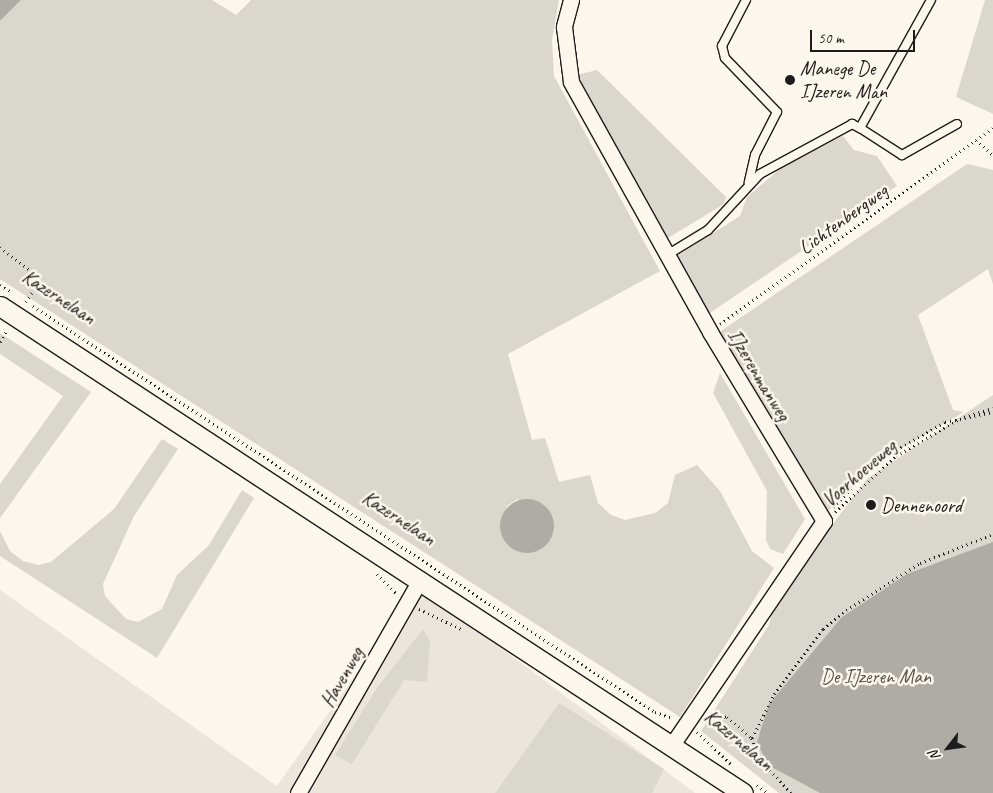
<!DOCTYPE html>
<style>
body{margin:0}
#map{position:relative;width:993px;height:793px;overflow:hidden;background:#fbf7ec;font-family:Caveat,sans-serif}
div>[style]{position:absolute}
.built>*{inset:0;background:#eae6dc}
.green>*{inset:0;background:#dad7ce}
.water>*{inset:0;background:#afaca5}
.round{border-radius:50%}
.path>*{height:2.5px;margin-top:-1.25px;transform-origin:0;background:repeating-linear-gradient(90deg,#1c1c1c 0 1px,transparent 0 5px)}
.roads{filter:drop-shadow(1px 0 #1c1c1c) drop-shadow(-1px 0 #1c1c1c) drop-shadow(0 1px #1c1c1c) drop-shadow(0 -1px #1c1c1c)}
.service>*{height:8px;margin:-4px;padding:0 4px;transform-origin:4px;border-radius:4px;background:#fbf7ec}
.minor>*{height:15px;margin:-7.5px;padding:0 7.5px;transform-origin:7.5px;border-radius:7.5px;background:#fbf7ec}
.tertiary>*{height:19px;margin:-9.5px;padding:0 9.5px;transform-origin:9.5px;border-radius:9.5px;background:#fbf7ec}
.dots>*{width:14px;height:14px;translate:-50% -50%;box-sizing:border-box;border:2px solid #fbf7ec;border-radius:50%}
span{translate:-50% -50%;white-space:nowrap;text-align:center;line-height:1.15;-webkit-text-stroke:5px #fbf7ec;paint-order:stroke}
.poi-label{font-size:20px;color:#1c1c1c}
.left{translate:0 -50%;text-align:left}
.street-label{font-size:20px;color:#1c1c1c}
.park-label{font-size:20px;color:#555451}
.north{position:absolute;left:923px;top:723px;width:50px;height:50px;-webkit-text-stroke:4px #fbf7ec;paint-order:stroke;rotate:240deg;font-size:14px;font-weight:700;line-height:20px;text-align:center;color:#1c1c1c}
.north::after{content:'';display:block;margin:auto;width:18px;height:22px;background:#1c1c1c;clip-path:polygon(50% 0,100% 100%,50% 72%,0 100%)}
.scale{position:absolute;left:810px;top:30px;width:105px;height:22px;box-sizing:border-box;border:2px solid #1c1c1c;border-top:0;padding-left:6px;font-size:15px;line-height:18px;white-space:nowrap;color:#1c1c1c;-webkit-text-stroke:4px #fbf7ec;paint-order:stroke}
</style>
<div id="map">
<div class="built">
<div style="clip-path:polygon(418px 586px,695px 793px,0 793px,0 590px,277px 786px)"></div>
</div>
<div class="green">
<div style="clip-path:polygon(evenodd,21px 0,212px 0,236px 15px,251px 0,559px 0,552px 40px,554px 76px,660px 271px,508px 354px,532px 440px,545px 438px,559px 482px,590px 475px,598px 503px,611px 515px,625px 520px,655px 513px,668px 503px,675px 475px,697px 465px,720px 491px,752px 551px,774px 568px,680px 717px,0 279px,0 21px,21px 0,518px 499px,511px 547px,502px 520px,507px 506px,518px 499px)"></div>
<div style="clip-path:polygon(985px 0,993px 0,993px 114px,956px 97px)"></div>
<div style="clip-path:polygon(597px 70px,726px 197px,724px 204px,663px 241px,581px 88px,577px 75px)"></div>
<div style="clip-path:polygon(843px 136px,854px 150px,877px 156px,897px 186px,704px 317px,672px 259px,740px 216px,747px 197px,782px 167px)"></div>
<div style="clip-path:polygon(967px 164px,993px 170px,993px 284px,988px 269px,918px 315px,953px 410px,964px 412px,878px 462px,826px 513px,715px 335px)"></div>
<div style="clip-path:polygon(0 333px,91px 392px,0 518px,0 484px,63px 396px,0 354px)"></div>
<div style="clip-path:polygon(720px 373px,805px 519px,783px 554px,770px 549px,766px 540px,767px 491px,713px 393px)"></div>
<div style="clip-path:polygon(993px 395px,993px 793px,779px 793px,701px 731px,769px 625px,776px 599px,867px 479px)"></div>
<div style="clip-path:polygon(162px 439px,178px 449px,134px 516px,103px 584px,105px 596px,126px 619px,138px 622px,162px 609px,177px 575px,209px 545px,242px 490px,254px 498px,157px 658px,0 556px,0 531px,10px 551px,23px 561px,38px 565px,51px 562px,114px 509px)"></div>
<div style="clip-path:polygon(423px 629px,430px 641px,427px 682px,404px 680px,352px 764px,335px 755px,377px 688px)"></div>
<div style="clip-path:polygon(559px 703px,664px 769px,652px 793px,495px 793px)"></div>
</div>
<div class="water">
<div style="clip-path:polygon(0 0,21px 0,0 21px)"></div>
<div class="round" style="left:500px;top:499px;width:54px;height:54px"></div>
<div style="clip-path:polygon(993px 542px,993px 793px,820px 793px,768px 765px,757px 742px,769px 704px,842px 617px,907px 574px)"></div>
</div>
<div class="path">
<div style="left:976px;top:140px;width:23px;rotate:41deg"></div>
<div style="left:0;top:247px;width:43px;rotate:37.4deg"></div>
<div style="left:34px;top:273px;width:16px;rotate:86deg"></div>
<div style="left:35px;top:289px;width:16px;rotate:125deg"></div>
<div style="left:0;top:285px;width:13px;rotate:32deg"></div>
<div style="left:33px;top:306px;width:743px;rotate:33.13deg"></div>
<div style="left:655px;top:712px;width:19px;rotate:18deg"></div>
<div style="left:720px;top:324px;width:336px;rotate:-35.7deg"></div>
<div style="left:0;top:342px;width:14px;rotate:-60deg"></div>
<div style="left:964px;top:417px;width:30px;rotate:-17deg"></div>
<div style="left:833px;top:507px;width:71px;rotate:-45deg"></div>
<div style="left:883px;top:457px;width:71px;rotate:-29.4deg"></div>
<div style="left:945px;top:422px;width:49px;rotate:-11.8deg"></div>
<div style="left:835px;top:512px;width:83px;rotate:-42.6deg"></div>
<div style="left:896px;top:456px;width:73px;rotate:-30.4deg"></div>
<div style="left:377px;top:574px;width:27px;rotate:45deg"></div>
<div style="left:419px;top:609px;width:47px;rotate:25.5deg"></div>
<div style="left:710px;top:714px;width:17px;rotate:10deg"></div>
<div style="left:727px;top:717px;width:33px;rotate:40deg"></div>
<div style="left:752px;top:738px;width:22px;rotate:69deg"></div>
<div style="left:760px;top:759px;width:46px;rotate:47.6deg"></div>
<div style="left:697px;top:732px;width:47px;rotate:43.3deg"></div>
<div style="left:752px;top:738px;width:49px;rotate:-63.4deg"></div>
<div style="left:774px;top:694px;width:81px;rotate:-53deg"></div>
<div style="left:823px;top:629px;width:30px;rotate:-40deg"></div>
<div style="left:846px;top:610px;width:88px;rotate:-32.4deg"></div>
<div style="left:920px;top:563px;width:79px;rotate:-21.7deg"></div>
<div style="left:757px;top:785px;width:14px;rotate:36deg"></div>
</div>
<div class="roads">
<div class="service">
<div style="left:746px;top:0;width:52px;rotate:117.6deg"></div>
<div style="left:722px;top:46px;width:12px;rotate:76deg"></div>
<div style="left:725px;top:58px;width:75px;rotate:46.1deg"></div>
<div style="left:777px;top:112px;width:48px;rotate:117.1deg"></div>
<div style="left:755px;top:155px;width:28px;rotate:103deg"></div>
<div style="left:860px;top:128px;width:50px;rotate:32.7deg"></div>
<div style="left:902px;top:155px;width:63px;rotate:-29.4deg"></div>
<div style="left:667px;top:255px;width:48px;rotate:-31.4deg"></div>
<div style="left:708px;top:230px;width:76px;rotate:-47.1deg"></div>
<div style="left:760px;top:174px;width:105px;rotate:-28.5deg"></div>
<div style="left:852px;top:124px;width:9px;rotate:27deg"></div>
<div style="left:860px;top:128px;width:146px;rotate:-61deg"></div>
</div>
<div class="minor">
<div style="left:571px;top:0;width:28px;rotate:105deg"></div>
<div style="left:564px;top:27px;width:55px;rotate:82.7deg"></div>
<div style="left:571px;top:82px;width:286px;rotate:60.9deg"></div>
<div style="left:710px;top:332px;width:221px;rotate:58.9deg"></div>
<div style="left:824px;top:521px;width:272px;rotate:124.2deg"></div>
<div style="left:298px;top:793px;width:245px;rotate:-60.2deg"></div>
</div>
<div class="tertiary">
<div style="left:0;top:306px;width:888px;rotate:33.24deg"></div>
</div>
</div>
<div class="dots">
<div style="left:790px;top:80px;background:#1c1c1c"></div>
<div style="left:871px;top:505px;background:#1c1c1c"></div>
</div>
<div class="poi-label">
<span class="left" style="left:800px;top:80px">Manege De<br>IJzeren Man</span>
<span class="left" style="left:881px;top:505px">Dennenoord</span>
</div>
<div class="street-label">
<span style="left:843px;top:219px;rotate:-36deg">Lichtenbergweg</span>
<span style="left:59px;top:297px;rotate:33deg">Kazernelaan</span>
<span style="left:759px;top:375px;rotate:59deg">IJzerenmanweg</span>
<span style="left:859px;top:473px;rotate:-41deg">Voorhoeveweg</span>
<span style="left:399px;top:518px;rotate:33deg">Kazernelaan</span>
<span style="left:342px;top:677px;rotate:-60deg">Havenweg</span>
<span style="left:739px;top:740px;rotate:40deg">Kazernelaan</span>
</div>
<div class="park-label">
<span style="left:876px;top:676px">De IJzeren Man</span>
</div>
<div class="north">N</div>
<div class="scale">50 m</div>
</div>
